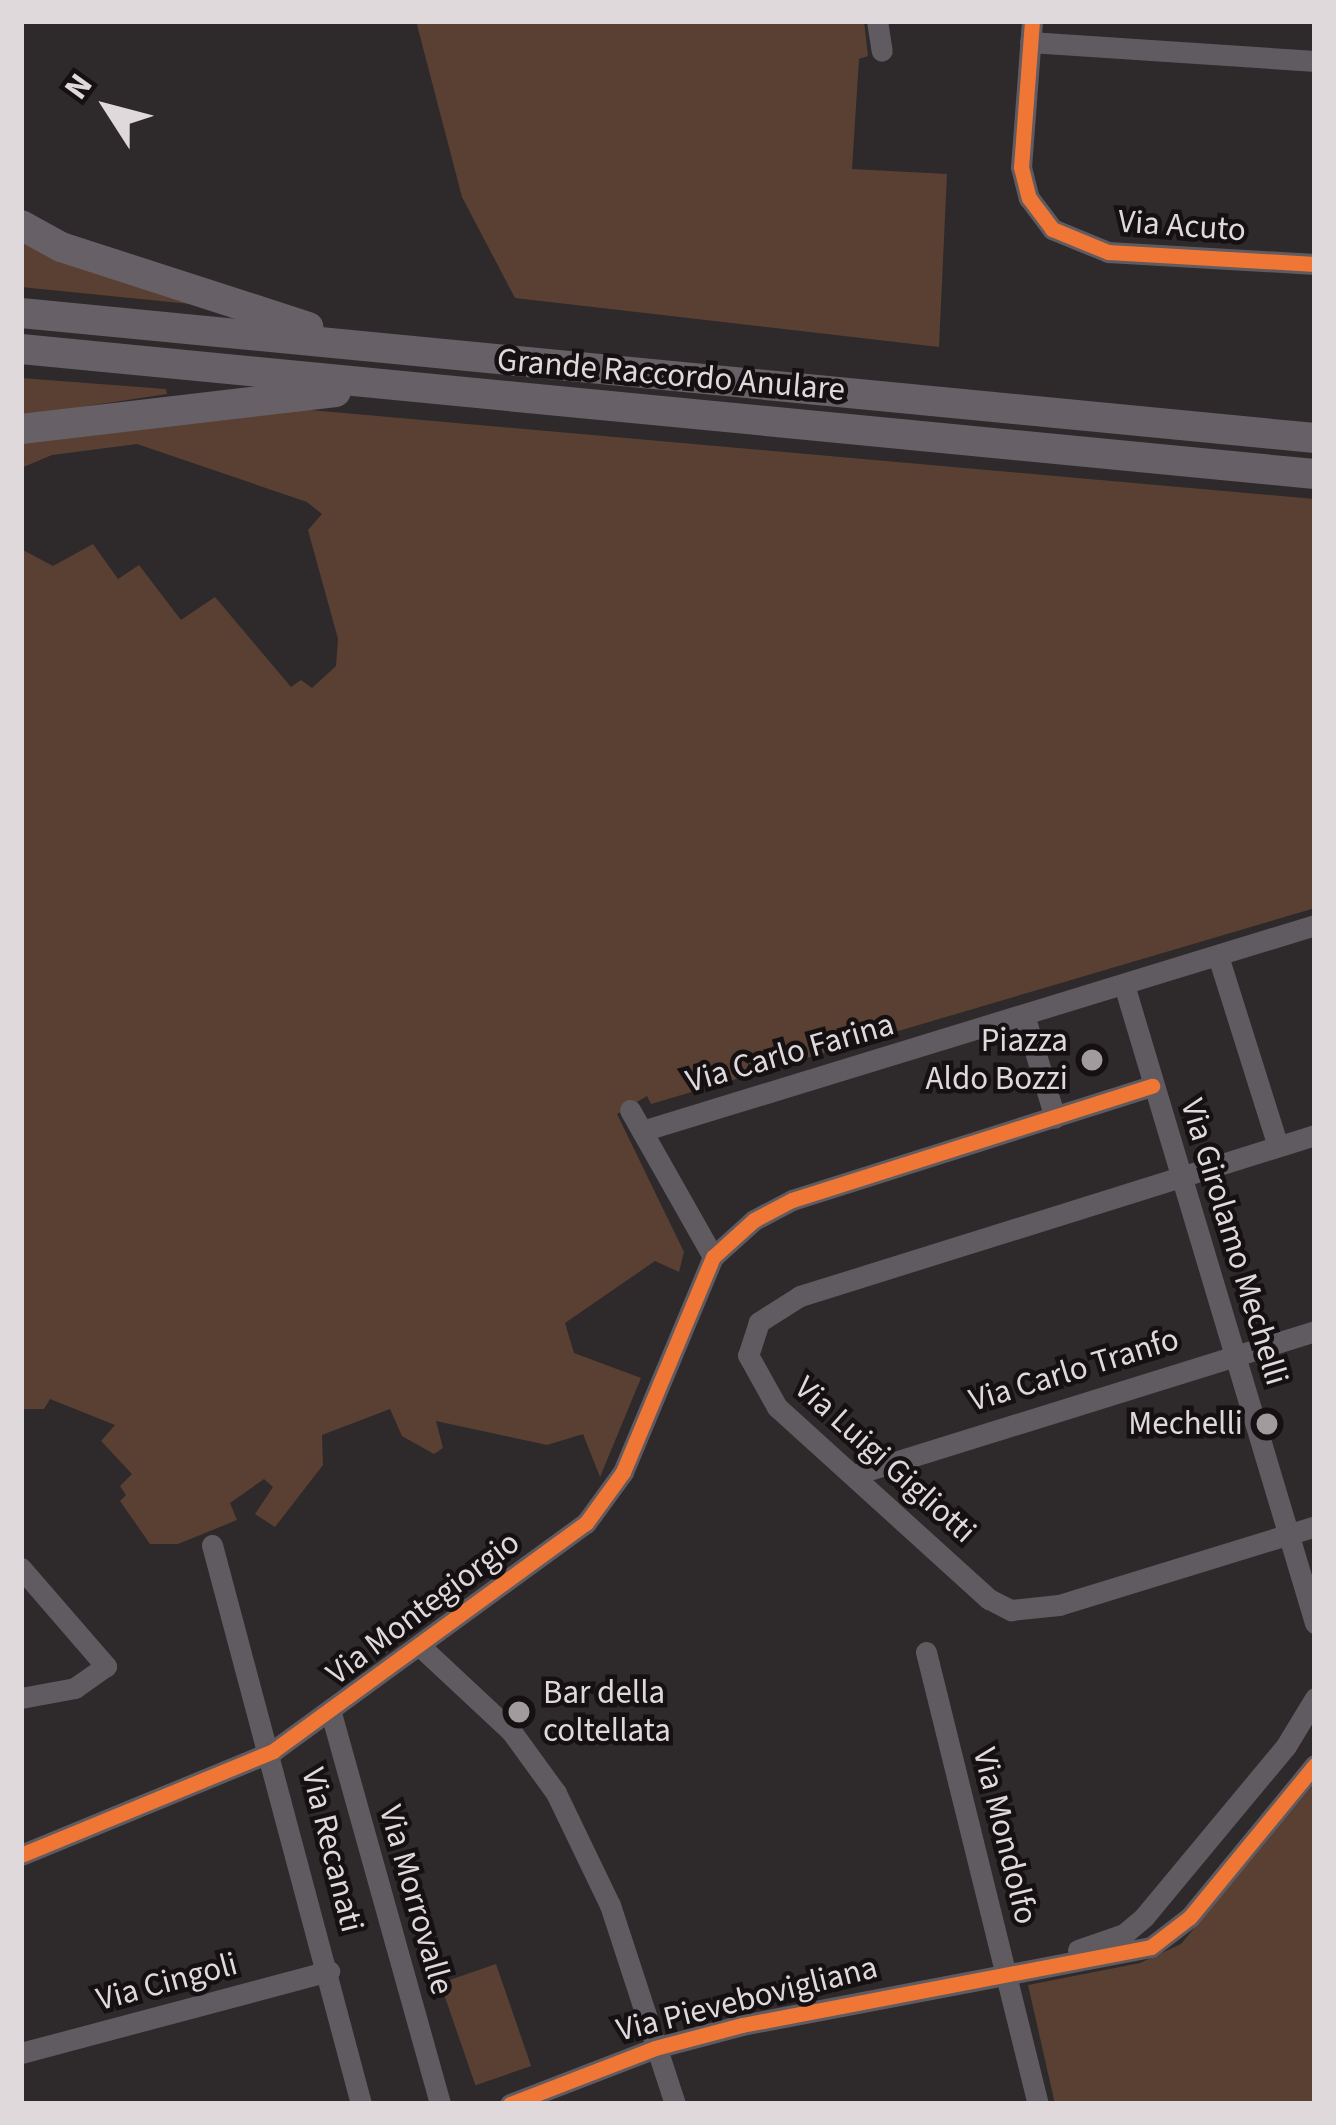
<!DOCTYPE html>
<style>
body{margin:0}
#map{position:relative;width:1336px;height:2125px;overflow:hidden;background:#2e292b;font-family:"Source Sans 3",sans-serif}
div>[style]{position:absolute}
.green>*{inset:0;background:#594032;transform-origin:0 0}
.minor>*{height:21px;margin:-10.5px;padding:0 10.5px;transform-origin:10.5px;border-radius:10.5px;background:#5f5b60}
.highway>*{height:30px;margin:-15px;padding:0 15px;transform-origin:15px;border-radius:15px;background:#676066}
.cycleway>*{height:15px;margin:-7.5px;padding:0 7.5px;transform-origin:7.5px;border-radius:7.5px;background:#f07635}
.dots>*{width:33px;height:33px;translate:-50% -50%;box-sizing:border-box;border:6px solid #151113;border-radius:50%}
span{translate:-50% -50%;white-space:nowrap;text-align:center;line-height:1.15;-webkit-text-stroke:9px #151113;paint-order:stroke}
.street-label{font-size:33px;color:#dfd9db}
.poi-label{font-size:33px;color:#dfd9db}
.right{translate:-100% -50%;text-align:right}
.left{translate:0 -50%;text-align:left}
.frame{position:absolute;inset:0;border:24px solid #dfd9db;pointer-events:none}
.north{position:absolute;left:48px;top:48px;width:120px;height:120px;-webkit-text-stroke:9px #151113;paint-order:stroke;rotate:306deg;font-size:33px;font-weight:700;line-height:48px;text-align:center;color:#dfd9db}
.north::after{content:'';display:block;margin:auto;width:42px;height:54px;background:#dfd9db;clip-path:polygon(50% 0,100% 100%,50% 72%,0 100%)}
</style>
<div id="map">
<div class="green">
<div style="clip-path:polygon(416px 21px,864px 21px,868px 56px,859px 59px,852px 169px,947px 174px,939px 347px,515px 298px,462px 197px)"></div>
<div style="clip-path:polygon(21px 233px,190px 304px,21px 287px)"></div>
<div style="clip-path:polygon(21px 378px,166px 389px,167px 394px,21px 416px)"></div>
<div style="clip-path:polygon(265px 406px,1315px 499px,1315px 908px,651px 1104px,647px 1096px,617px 1114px,684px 1252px,679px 1272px,655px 1261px,565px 1323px,574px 1353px,641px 1378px,600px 1477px,583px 1434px,547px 1445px,436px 1421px,443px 1448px,434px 1454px,402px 1436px,390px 1409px,322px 1435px,323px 1465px,275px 1527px,255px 1514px,273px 1487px,264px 1479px,230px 1503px,237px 1520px,178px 1544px,150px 1544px,120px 1501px,126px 1495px,120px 1486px,132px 1474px,101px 1441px,115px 1425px,50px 1399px,44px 1409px,21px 1409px,21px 549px,53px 566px,93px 544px,118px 579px,139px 565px,181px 620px,215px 597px,291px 687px,301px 680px,312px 688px,336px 666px,338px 639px,308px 530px,322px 514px,307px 502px,137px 444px,52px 455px,21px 468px,21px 436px)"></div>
<div style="clip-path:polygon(1315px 1783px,1315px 2104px,1055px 2104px,1028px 1985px,1140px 1963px,1181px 1944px)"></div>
<div style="left:496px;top:1964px;width:108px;height:59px;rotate:71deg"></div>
</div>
<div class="minor">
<div style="left:877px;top:21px;width:30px;rotate:81deg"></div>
<div style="left:1032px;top:21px;width:146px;rotate:94.3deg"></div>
<div style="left:1021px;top:167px;width:32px;rotate:76deg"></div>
<div style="left:1029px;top:198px;width:39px;rotate:53deg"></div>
<div style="left:1052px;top:229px;width:61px;rotate:22.3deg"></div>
<div style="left:1108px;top:252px;width:207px;rotate:3.3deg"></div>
<div style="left:1030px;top:42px;width:286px;rotate:3.8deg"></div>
<div style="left:1218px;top:956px;width:199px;rotate:72.5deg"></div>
<div style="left:1125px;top:988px;width:663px;rotate:73.34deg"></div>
<div style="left:1025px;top:1018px;width:104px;rotate:73.3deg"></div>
<div style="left:630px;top:1110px;width:169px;rotate:60.5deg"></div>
<div style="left:642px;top:1131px;width:704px;rotate:-17.02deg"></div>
<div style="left:1315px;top:1135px;width:540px;rotate:162.64deg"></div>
<div style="left:800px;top:1296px;width:49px;rotate:147.6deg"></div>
<div style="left:759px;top:1322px;width:35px;rotate:108deg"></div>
<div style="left:748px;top:1355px;width:60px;rotate:60.9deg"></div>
<div style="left:777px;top:1407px;width:286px;rotate:42.2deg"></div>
<div style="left:989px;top:1599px;width:25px;rotate:27deg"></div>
<div style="left:1011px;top:1610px;width:48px;rotate:-5.9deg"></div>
<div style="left:1059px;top:1605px;width:268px;rotate:-17.1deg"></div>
<div style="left:853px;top:1475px;width:484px;rotate:-17.3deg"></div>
<div style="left:212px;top:1545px;width:579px;rotate:75.07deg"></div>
<div style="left:21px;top:1568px;width:130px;rotate:49.1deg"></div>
<div style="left:106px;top:1666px;width:38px;rotate:145deg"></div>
<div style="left:75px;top:1688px;width:55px;rotate:169.5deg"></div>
<div style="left:422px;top:1648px;width:122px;rotate:43deg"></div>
<div style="left:511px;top:1731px;width:77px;rotate:54deg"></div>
<div style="left:556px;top:1793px;width:124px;rotate:64.3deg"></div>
<div style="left:610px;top:1905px;width:209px;rotate:71.9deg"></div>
<div style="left:926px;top:1652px;width:466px;rotate:76.1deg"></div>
<div style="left:331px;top:1713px;width:406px;rotate:74.4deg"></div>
<div style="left:21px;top:1855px;width:273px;rotate:-22.4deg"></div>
<div style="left:273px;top:1751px;width:387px;rotate:-36.1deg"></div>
<div style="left:586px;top:1523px;width:63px;rotate:-54deg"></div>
<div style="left:623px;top:1472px;width:233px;rotate:-67.3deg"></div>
<div style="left:713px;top:1257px;width:55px;rotate:-42.1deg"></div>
<div style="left:754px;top:1220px;width:43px;rotate:-27.8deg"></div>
<div style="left:792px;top:1200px;width:378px;rotate:-17.6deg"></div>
<div style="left:1078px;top:1950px;width:49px;rotate:-19.2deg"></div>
<div style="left:1124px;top:1934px;width:26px;rotate:-40deg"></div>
<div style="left:1144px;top:1917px;width:222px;rotate:-50.3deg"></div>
<div style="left:1286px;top:1746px;width:56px;rotate:-58.9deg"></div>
<div style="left:21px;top:2053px;width:319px;rotate:-14.9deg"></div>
<div style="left:510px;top:2104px;width:155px;rotate:-21.1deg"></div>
<div style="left:655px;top:2048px;width:90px;rotate:-14.8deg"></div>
<div style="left:742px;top:2025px;width:416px;rotate:-10.8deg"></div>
<div style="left:1151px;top:1947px;width:49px;rotate:-37.6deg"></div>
<div style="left:1190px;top:1917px;width:197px;rotate:-50.6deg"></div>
</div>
<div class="highway">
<div style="left:21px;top:225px;width:46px;rotate:28.8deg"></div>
<div style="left:61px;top:247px;width:260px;rotate:17.9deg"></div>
<div style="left:21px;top:313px;width:1300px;rotate:5.52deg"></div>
<div style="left:21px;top:349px;width:1300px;rotate:5.52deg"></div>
<div style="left:21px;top:429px;width:317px;rotate:-6.7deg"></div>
</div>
<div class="cycleway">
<div style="left:1032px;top:21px;width:146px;rotate:94.3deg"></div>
<div style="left:1021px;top:167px;width:32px;rotate:76deg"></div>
<div style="left:1029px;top:198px;width:39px;rotate:53deg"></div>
<div style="left:1052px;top:229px;width:61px;rotate:22.3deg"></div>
<div style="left:1108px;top:252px;width:207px;rotate:3.3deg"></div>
<div style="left:21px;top:1855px;width:273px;rotate:-22.4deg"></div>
<div style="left:273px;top:1751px;width:387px;rotate:-36.1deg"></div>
<div style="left:586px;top:1523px;width:63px;rotate:-54deg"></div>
<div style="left:623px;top:1472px;width:233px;rotate:-67.3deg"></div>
<div style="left:713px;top:1257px;width:55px;rotate:-42.1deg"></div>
<div style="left:754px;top:1220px;width:43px;rotate:-27.8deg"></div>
<div style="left:792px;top:1200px;width:378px;rotate:-17.6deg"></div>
<div style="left:510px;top:2104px;width:155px;rotate:-21.1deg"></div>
<div style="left:655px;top:2048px;width:90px;rotate:-14.8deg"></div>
<div style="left:742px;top:2025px;width:416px;rotate:-10.8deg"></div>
<div style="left:1151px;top:1947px;width:49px;rotate:-37.6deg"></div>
<div style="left:1190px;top:1917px;width:197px;rotate:-50.6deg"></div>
</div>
<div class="dots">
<div style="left:1092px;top:1060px;background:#a19b9d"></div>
<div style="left:1267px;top:1424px;background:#a19b9d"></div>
<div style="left:519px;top:1712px;background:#a19b9d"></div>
</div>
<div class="street-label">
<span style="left:1182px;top:226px;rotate:4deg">Via Acuto</span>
<span style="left:671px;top:375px;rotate:5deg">Grande Raccordo Anulare</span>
<span style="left:790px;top:1053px;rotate:-16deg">Via Carlo Farina</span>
<span style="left:1234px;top:1242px;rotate:73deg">Via Girolamo Mechelli</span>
<span style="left:1074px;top:1370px;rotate:-17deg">Via Carlo Tranfo</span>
<span style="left:885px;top:1460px;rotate:42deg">Via Luigi Gigliotti</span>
<span style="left:423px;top:1608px;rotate:-37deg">Via Montegiorgio</span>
<span style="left:1005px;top:1836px;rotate:76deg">Via Mondolfo</span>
<span style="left:332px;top:1850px;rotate:76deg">Via Recanati</span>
<span style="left:416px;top:1900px;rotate:74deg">Via Morrovalle</span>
<span style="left:167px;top:1982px;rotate:-15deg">Via Cingoli</span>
<span style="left:747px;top:1999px;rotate:-14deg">Via Pievebovigliana</span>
</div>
<div class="poi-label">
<span class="right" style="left:1068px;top:1060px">Piazza<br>Aldo Bozzi</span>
<span class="right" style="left:1243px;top:1424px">Mechelli</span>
<span class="left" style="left:543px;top:1712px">Bar della<br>coltellata</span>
</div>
<div class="frame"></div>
<div class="north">N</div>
</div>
